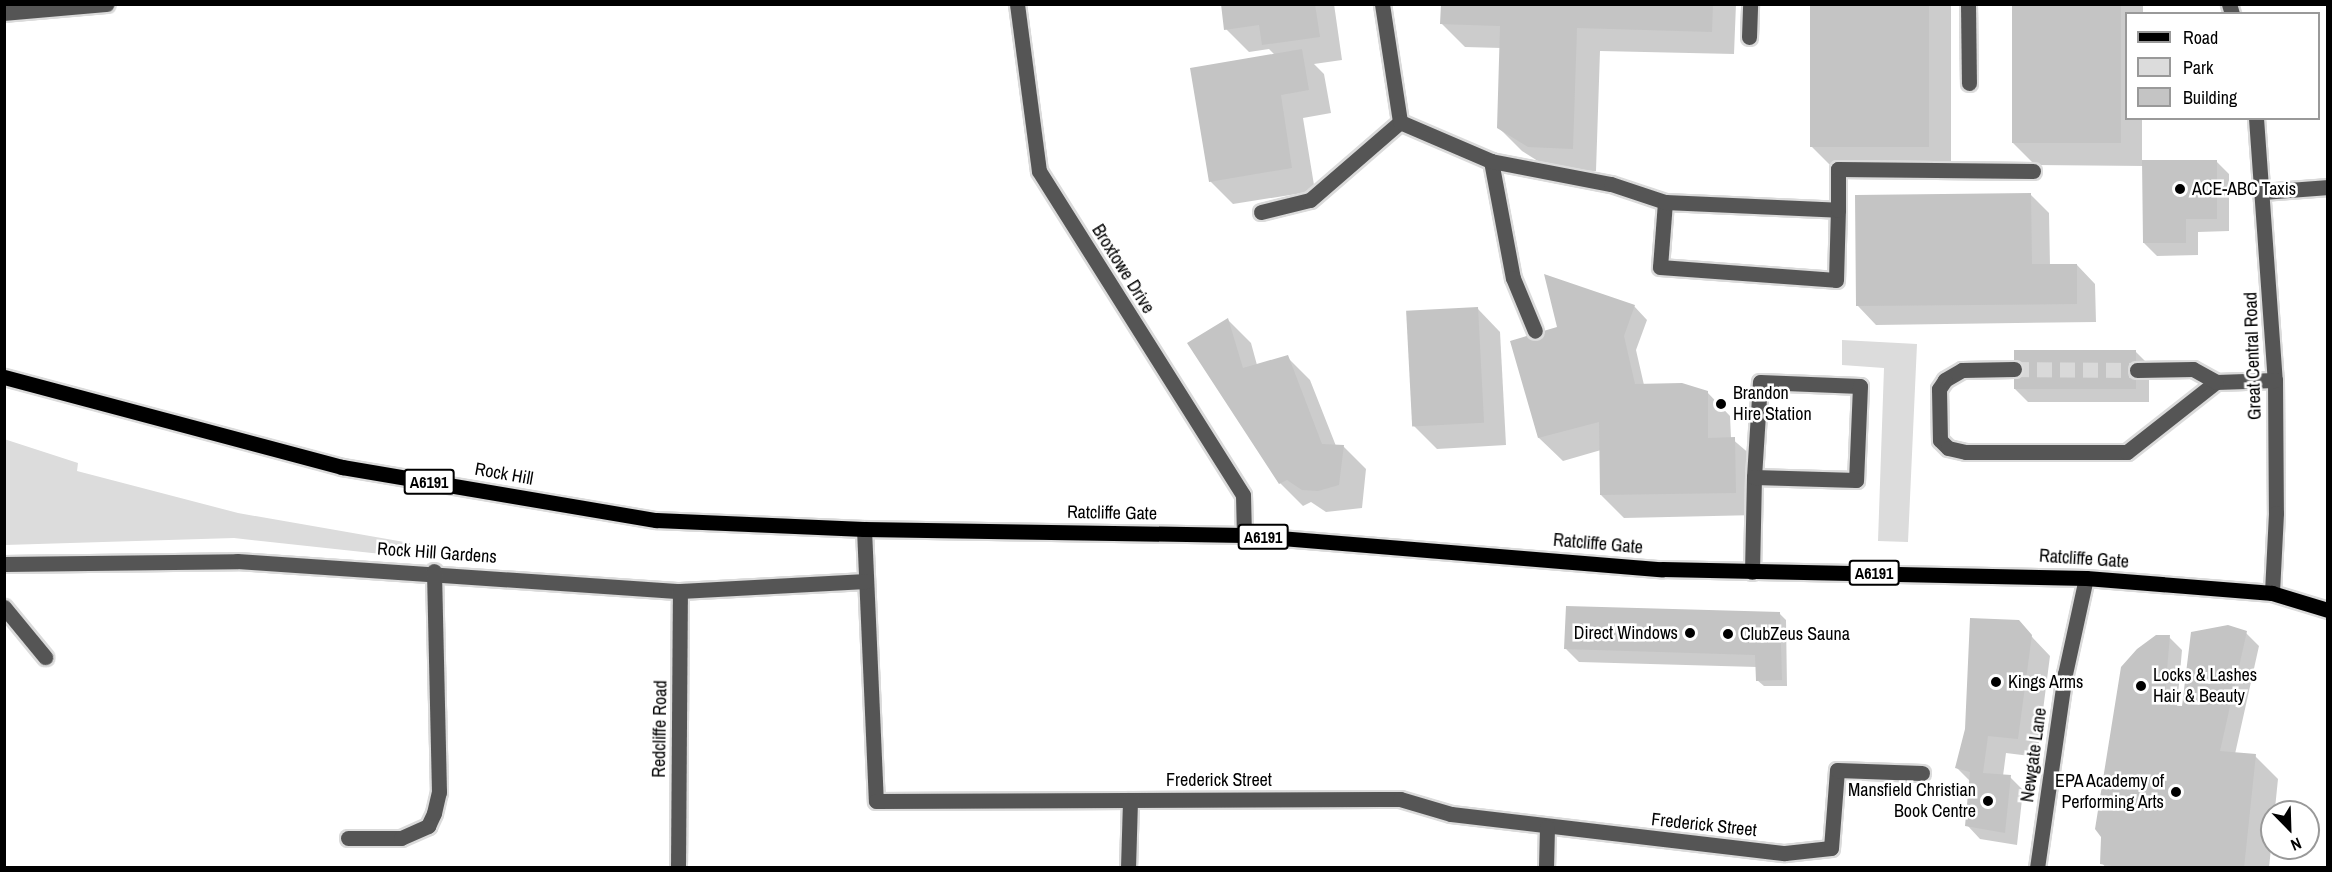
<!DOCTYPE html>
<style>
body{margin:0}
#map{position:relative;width:2332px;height:872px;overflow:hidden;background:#fff;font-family:"Archivo Narrow",sans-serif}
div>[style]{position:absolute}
.green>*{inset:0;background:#dcdcdc}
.shadow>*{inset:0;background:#0003}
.building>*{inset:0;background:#c4c4c4;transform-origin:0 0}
.minor-tunnel>*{height:15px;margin-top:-7.5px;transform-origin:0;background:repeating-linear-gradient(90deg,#d9d9d9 0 15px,transparent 0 23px)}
.roads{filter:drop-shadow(2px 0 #dbdbdb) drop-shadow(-2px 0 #dbdbdb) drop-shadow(0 2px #dbdbdb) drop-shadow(0 -2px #dbdbdb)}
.minor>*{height:15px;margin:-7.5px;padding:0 7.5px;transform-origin:7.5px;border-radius:7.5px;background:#555}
.major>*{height:15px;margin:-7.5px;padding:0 7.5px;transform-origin:7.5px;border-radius:7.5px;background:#000}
.dots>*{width:16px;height:16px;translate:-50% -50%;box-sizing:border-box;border:3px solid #fff;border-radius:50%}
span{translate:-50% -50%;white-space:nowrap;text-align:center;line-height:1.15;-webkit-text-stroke:5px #fff;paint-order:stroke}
.shield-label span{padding:2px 4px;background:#fff;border:2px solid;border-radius:4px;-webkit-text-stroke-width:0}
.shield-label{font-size:16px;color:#000;font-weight:700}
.poi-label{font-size:18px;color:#000}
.left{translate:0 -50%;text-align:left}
.right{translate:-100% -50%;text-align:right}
.street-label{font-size:18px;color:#000}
.frame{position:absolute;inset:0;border:6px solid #000;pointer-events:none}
.legend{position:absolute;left:2125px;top:12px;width:195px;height:108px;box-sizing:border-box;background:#fff;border:2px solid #999;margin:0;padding:8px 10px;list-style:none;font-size:18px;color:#000}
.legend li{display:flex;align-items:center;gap:12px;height:30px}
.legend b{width:30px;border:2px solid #999}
.north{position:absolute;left:2260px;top:800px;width:60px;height:60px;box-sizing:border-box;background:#fff;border:2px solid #999;border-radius:50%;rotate:157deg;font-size:16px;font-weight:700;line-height:24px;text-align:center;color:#000}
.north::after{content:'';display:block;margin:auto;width:21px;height:27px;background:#000;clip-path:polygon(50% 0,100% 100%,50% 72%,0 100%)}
</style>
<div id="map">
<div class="green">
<div style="clip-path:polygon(1842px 340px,1917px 344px,1908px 542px,1878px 541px,1884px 368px,1842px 365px)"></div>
<div style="clip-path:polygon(4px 439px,78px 463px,77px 471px,238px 513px,410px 543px,409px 557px,234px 538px,5px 545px)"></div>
</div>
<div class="shadow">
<div style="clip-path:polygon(1222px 4px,1334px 4px,1342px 60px,1314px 64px,1324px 74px,1331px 113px,1303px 118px,1315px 191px,1233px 204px,1210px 181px,1275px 55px,1269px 49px,1249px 52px,1226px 29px)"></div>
<div style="clip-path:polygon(1443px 4px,1736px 4px,1734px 54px,1600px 51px,1596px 171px,1552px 170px,1522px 151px,1498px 127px,1501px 48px,1465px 47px,1442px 24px)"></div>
<div style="clip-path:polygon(1811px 4px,1951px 4px,1951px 169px,1834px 169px,1811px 146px)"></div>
<div style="clip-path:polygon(2013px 4px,2143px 4px,2143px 14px,2126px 14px,2126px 118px,2142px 118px,2142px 161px,2216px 161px,2229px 174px,2229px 231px,2198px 232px,2198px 255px,2157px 256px,2144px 243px,2144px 166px,2035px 165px,2012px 142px)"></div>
<div style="clip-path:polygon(2031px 195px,2049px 213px,2050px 265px,2077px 265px,2095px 284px,2096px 322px,1876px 325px,1858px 306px)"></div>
<div style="clip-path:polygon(1634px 306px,1647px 320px,1636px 350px,1644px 385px,1707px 392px,1730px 416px,1731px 438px,1758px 461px,1758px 515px,1624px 518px,1601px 495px,1601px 450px,1563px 461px,1539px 438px,1512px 342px)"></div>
<div style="clip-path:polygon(1477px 308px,1500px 332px,1506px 445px,1437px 449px,1414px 426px)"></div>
<div style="clip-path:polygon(1228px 320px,1251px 343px,1257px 365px,1287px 357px,1310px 380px,1336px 446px,1343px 446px,1366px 469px,1362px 508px,1326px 512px,1311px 502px,1303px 506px,1280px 483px,1189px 344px)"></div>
<div style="clip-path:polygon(2136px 352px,2149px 365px,2149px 402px,2028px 402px,2015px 389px)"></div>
<div style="clip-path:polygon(1779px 613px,1786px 620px,1787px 686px,1764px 686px,1757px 680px,1757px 667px,1579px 662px,1566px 649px)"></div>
<div style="clip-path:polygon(2018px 622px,2050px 656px,2037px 757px,2006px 753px,2003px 776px,2010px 777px,2023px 790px,2017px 845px,1980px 839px,1967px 825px,1971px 782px,1957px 768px)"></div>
<div style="clip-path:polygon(2246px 633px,2259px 646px,2235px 754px,2255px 756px,2278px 779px,2269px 868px,2106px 868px,2102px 863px,2169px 637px,2182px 650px,2177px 707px,2183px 707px)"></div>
</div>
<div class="building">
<div style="clip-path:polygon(1221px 4px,1315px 4px,1320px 37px,1262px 45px,1259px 25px,1224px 30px)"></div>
<div style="clip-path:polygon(1441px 4px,1713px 4px,1712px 32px,1577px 28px,1573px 149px,1528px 147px,1497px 128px,1500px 26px,1440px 24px)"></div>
<div style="left:1810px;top:4px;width:119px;height:143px"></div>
<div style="left:2012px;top:4px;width:109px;height:139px"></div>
<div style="clip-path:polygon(1302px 49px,1309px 90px,1281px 95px,1292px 168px,1209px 182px,1190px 68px)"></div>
<div style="clip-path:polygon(2142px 160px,2217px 160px,2217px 219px,2186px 219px,2186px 243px,2143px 243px)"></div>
<div style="clip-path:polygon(2031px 193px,2032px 264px,2077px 264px,2077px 304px,1856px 306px,1855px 195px)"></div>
<div style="clip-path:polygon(1544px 274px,1635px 305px,1624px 336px,1635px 384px,1682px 383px,1708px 391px,1708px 438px,1735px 437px,1736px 493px,1600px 495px,1599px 422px,1538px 438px,1510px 341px,1557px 327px)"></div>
<div style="left:1478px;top:307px;width:116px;height:72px;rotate:87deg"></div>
<div style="clip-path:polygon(1228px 318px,1243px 368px,1288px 355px,1322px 444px,1344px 445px,1339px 485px,1318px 491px,1302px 490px,1287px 480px,1279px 484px,1187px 343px)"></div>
<div style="left:2014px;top:350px;width:122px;height:39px"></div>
<div style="clip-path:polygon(1566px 606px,1780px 612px,1782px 680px,1756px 681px,1755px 655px,1564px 649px)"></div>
<div style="clip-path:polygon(1970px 618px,2019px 620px,2032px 635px,2018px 739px,1988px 736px,1983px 773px,2011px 775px,2005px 833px,1965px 826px,1970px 772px,1955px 768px,1965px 729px)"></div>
<div style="clip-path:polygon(2228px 625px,2247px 631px,2220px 751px,2256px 754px,2244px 868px,2124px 868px,2100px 864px,2101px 837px,2095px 829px,2121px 667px,2137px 649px,2156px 635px,2170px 635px,2164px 705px,2182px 706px,2191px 632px)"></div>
</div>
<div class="minor-tunnel">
<div style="left:2014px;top:369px;width:123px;rotate:0.5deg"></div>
</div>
<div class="roads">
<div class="minor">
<div style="left:1017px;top:4px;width:168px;rotate:82.5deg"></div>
<div style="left:1039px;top:171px;width:383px;rotate:57.8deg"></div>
<div style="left:1243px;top:495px;width:40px;rotate:88.6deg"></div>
<div style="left:1382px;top:4px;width:119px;rotate:81.3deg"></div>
<div style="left:1968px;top:4px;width:79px;rotate:89.3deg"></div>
<div style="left:2229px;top:4px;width:10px;rotate:73deg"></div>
<div style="left:4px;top:13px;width:103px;rotate:-5deg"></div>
<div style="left:1749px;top:37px;width:33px;rotate:-88deg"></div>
<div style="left:2256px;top:118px;width:263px;rotate:85.9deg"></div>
<div style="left:2275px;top:380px;width:133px;rotate:89.6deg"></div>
<div style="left:2276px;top:513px;width:80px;rotate:92.9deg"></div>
<div style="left:1491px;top:161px;width:119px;rotate:79.4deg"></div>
<div style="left:1513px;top:278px;width:57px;rotate:67.5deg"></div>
<div style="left:2263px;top:192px;width:65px;rotate:-4.4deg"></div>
<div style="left:1665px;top:202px;width:65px;rotate:94.4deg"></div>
<div style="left:1660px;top:267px;width:176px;rotate:4.2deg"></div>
<div style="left:1836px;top:280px;width:70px;rotate:-88.4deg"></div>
<div style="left:1261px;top:212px;width:50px;rotate:-13.8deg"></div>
<div style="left:1310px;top:200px;width:119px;rotate:-40.9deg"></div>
<div style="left:1400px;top:122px;width:99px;rotate:23.2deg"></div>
<div style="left:1491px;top:161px;width:122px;rotate:10.9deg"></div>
<div style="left:1611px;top:184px;width:57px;rotate:18.4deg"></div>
<div style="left:1665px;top:202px;width:173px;rotate:2.6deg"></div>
<div style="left:1838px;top:210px;width:41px;rotate:-90deg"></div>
<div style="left:1838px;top:169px;width:195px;rotate:0.6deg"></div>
<div style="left:2014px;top:369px;width:52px;rotate:178.9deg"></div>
<div style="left:1962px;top:370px;width:20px;rotate:150deg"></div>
<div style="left:1945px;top:380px;width:11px;rotate:124deg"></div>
<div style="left:1939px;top:389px;width:51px;rotate:88.9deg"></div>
<div style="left:1940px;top:440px;width:11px;rotate:45deg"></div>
<div style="left:1948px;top:448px;width:18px;rotate:13deg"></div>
<div style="left:1966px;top:452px;width:161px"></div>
<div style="left:2127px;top:452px;width:113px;rotate:-38.2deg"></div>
<div style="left:2216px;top:382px;width:59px;rotate:-1.9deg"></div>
<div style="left:2137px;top:370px;width:56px;rotate:-1deg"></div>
<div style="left:2193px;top:369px;width:26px;rotate:29deg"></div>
<div style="left:864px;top:529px;width:272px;rotate:87.5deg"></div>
<div style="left:876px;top:801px;width:524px;rotate:-0.22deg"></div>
<div style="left:1400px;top:799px;width:53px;rotate:16.4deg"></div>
<div style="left:1451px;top:814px;width:336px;rotate:6.7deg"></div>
<div style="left:1785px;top:853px;width:46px;rotate:-6.2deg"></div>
<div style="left:1831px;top:848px;width:78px;rotate:-85.6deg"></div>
<div style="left:1837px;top:770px;width:85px;rotate:2deg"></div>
<div style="left:4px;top:564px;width:233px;rotate:-0.7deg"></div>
<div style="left:237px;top:561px;width:444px;rotate:3.9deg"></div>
<div style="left:680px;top:591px;width:186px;rotate:-3.1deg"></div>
<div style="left:1752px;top:572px;width:95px;rotate:-88.8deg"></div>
<div style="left:1754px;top:477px;width:95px;rotate:-86.4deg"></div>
<div style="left:1760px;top:382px;width:100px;rotate:2.3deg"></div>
<div style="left:1860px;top:386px;width:94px;rotate:92.4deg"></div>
<div style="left:1856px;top:480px;width:102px;rotate:-178.3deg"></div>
<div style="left:4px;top:607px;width:65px;rotate:50.6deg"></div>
<div style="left:348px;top:838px;width:53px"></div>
<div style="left:401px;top:838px;width:30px;rotate:-24deg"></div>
<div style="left:428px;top:826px;width:14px;rotate:-65deg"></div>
<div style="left:434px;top:813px;width:22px;rotate:-77deg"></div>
<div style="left:439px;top:792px;width:221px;rotate:-91.3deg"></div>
<div style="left:678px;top:868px;width:277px;rotate:-89.6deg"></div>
<div style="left:1128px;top:868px;width:68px;rotate:-88.3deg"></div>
<div style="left:1546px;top:868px;width:41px;rotate:-88.6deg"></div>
<div style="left:2037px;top:868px;width:196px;rotate:-81.8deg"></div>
<div style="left:2065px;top:674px;width:98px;rotate:-77.7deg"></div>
</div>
<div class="major">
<div style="left:4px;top:377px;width:350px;rotate:14.9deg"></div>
<div style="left:342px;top:467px;width:318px;rotate:9.6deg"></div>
<div style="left:656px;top:520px;width:208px;rotate:2.5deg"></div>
<div style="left:864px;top:529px;width:380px;rotate:0.9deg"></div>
<div style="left:1244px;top:535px;width:419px;rotate:4.7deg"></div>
<div style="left:1662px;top:569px;width:424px;rotate:1.2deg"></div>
<div style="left:2086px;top:578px;width:187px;rotate:4.6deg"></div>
<div style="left:2272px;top:593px;width:59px;rotate:16.9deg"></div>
</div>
</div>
<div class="dots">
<div style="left:2180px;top:189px;background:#000"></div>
<div style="left:1721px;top:404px;background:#000"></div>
<div style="left:1690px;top:633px;background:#000"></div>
<div style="left:1728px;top:634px;background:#000"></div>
<div style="left:1996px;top:682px;background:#000"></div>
<div style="left:2141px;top:686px;background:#000"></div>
<div style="left:2176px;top:792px;background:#000"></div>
<div style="left:1988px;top:801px;background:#000"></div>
</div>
<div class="shield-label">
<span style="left:429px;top:482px">A6191</span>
<span style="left:1263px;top:537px">A6191</span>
<span style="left:1874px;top:573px">A6191</span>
</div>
<div class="poi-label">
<span class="left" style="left:2192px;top:189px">ACE-ABC Taxis</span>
<span class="left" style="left:1733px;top:404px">Brandon<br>Hire Station</span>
<span class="right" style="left:1678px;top:633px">Direct Windows</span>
<span class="left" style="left:1740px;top:634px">ClubZeus Sauna</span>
<span class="left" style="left:2153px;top:686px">Locks &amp; Lashes<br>Hair &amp; Beauty</span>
<span class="left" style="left:2008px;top:682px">Kings Arms</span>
<span class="right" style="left:2164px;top:792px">EPA Academy of<br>Performing Arts</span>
<span class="right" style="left:1976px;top:801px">Mansfield Christian<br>Book Centre</span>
</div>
<div class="street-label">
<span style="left:1123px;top:269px;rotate:58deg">Broxtowe Drive</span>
<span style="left:2253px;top:356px;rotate:-92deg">Great Central Road</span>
<span style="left:504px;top:474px;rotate:10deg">Rock Hill</span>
<span style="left:1112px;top:513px;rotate:1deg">Ratcliffe Gate</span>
<span style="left:1598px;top:544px;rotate:5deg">Ratcliffe Gate</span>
<span style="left:437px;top:553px;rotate:4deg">Rock Hill Gardens</span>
<span style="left:2084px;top:559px;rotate:4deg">Ratcliffe Gate</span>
<span style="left:660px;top:729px;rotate:-89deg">Redcliffe Road</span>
<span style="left:2034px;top:755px;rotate:-82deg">Newgate Lane</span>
<span style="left:1219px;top:780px">Frederick Street</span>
<span style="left:1704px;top:825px;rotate:6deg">Frederick Street</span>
</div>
<div class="frame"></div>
<ul class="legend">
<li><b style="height:8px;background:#000"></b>Road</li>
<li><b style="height:16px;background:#dcdcdc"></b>Park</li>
<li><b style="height:16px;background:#c4c4c4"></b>Building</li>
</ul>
<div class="north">N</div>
</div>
